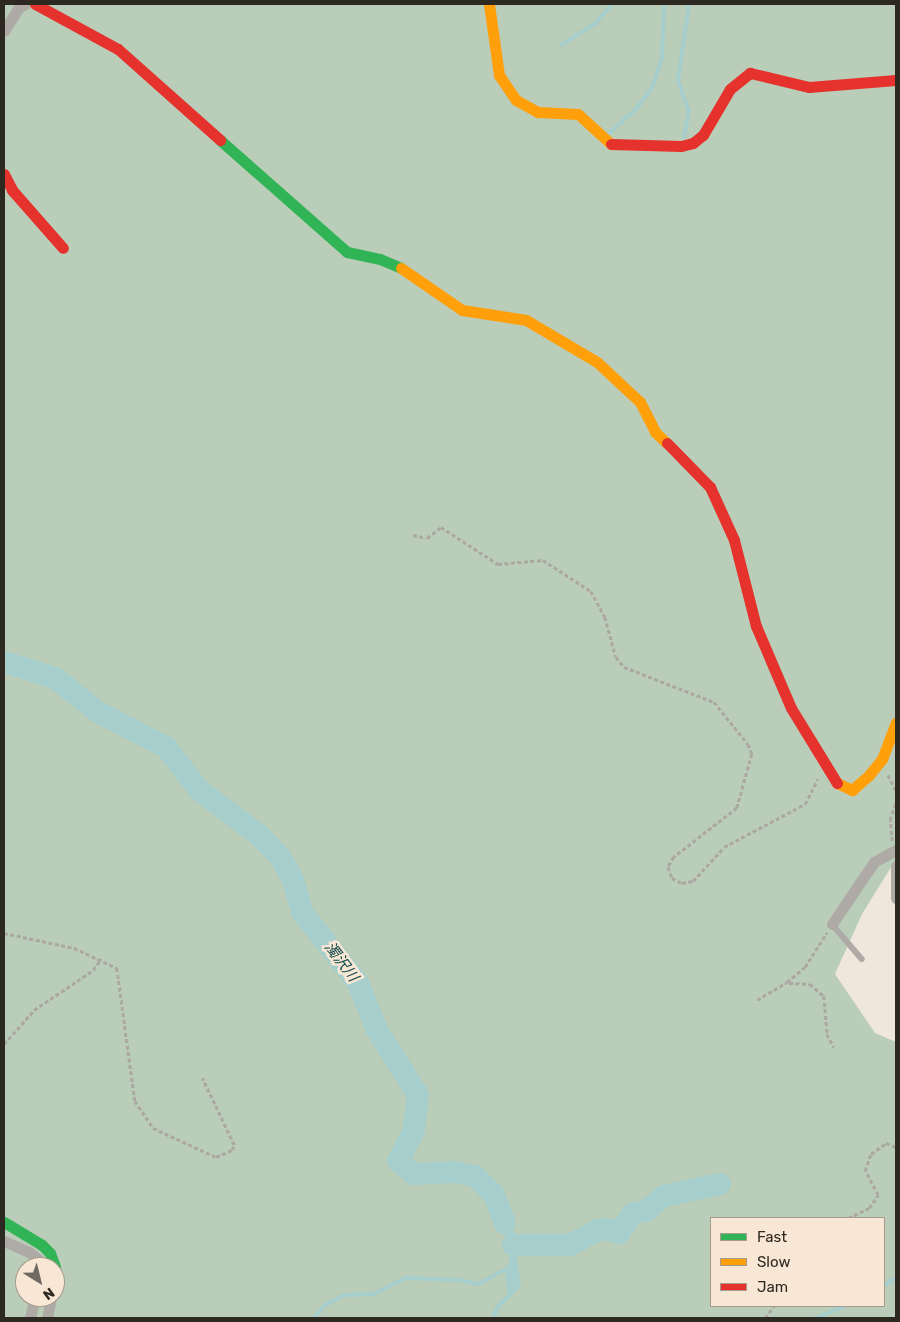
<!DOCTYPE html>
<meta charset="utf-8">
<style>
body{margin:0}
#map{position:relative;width:900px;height:1322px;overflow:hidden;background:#efe6dc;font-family:Rubik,"Noto Sans JP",sans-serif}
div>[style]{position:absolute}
.forest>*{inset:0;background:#bacdb9}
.water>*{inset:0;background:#a6cecd}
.stream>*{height:4px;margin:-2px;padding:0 2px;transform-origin:2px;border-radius:2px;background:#a6cecd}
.river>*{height:22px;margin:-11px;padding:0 11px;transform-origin:11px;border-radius:11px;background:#a6cecd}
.path>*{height:2.5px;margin-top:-1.25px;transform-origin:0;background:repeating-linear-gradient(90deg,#aba7a1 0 4px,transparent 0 6.5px)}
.lane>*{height:5.5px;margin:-2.75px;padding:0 2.75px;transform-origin:2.75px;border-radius:2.75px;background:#aeaaa6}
.street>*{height:11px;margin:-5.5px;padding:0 5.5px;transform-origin:5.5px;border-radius:5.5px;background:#aeaaa6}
.fast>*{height:11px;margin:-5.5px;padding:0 5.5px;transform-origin:5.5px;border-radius:5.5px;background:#30b455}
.slow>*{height:11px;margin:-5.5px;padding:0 5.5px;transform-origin:5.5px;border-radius:5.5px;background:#ff9f0a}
.jam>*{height:11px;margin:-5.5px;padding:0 5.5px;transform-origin:5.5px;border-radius:5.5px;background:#e5322d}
span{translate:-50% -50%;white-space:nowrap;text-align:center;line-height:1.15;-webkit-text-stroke:5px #f7e7d4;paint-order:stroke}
.water-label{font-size:15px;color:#10484a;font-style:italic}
.frame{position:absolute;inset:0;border:5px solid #2d2820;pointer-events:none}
.legend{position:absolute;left:710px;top:1217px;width:175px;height:90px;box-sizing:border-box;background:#f7e7d4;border:1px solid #a69b8c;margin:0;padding:6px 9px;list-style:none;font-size:15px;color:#2d2820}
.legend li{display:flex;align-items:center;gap:10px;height:25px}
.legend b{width:25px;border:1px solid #a69b8c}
.north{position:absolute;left:15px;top:1257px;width:50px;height:50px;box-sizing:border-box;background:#f7e7d4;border:1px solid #a69b8c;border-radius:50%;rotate:144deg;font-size:14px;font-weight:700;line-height:20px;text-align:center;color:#2d2820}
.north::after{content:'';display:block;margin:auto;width:18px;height:22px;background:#716a62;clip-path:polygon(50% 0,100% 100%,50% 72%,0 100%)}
</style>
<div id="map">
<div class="forest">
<div style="clip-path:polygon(evenodd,4px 4px,896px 4px,896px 859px,862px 914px,835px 974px,875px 1033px,896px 1042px,896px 1318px,4px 1318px,4px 4px,711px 1218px,884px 1218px,884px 1306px,711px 1306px,711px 1218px,4px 4px,25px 1267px,55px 1267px,55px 1297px,25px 1297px,25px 1267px)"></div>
</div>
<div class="water">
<div style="clip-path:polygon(496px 1194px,520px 1244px,517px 1260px,521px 1286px,500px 1308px,495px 1318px,491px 1318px,496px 1305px,508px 1293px,505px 1276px,511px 1251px,491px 1196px)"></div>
</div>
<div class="stream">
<div style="left:561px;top:45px;width:40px;rotate:-32deg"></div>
<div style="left:595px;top:24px;width:26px;rotate:-50deg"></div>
<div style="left:608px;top:134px;width:39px;rotate:-42deg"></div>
<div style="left:637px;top:108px;width:27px;rotate:-54deg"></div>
<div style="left:653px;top:86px;width:30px;rotate:-73deg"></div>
<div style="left:662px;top:57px;width:53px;rotate:-87.8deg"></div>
<div style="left:684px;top:137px;width:25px;rotate:-79deg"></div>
<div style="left:689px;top:112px;width:34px;rotate:-109deg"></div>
<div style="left:678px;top:80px;width:77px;rotate:-81.8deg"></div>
<div style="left:884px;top:1285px;width:14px;rotate:-30deg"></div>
<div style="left:314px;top:1318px;width:16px;rotate:-50deg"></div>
<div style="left:324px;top:1306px;width:23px;rotate:-29deg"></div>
<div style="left:344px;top:1295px;width:30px;rotate:-2deg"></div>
<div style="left:374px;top:1294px;width:36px;rotate:-27deg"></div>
<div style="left:406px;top:1278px;width:53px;rotate:2.2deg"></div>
<div style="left:459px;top:1280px;width:19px;rotate:12deg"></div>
<div style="left:478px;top:1284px;width:36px;rotate:-28deg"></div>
<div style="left:816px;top:1318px;width:31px;rotate:-22deg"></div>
</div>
<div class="river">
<div style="left:4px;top:662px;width:53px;rotate:17.4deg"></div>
<div style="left:55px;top:678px;width:55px;rotate:38.3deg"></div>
<div style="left:98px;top:712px;width:76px;rotate:27.2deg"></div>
<div style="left:166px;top:747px;width:54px;rotate:52.5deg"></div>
<div style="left:199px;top:790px;width:75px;rotate:36.9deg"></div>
<div style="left:259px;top:835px;width:32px;rotate:46deg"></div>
<div style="left:281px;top:858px;width:25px;rotate:61deg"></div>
<div style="left:293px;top:880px;width:33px;rotate:74deg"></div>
<div style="left:302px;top:912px;width:90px;rotate:51.7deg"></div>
<div style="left:358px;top:983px;width:51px;rotate:68deg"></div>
<div style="left:377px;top:1030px;width:77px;rotate:57.8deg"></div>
<div style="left:418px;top:1095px;width:35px;rotate:97deg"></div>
<div style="left:414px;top:1130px;width:35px;rotate:117deg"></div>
<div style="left:398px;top:1161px;width:21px;rotate:39deg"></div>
<div style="left:414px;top:1174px;width:40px;rotate:-2.9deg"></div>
<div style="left:454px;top:1172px;width:21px;rotate:11deg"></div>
<div style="left:475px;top:1176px;width:27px;rotate:45deg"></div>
<div style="left:494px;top:1195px;width:30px;rotate:69deg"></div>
<div style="left:513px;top:1245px;width:57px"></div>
<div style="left:570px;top:1245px;width:32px;rotate:-28deg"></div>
<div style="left:598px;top:1230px;width:8px;rotate:-7deg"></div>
<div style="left:606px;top:1229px;width:14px;rotate:17deg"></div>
<div style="left:619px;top:1233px;width:24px;rotate:-55deg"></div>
<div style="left:633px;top:1213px;width:13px;rotate:-9deg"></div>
<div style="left:646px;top:1211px;width:23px;rotate:-40deg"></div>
<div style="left:664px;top:1196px;width:57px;rotate:-12.1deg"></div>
</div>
<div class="path">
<div style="left:413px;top:535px;width:14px;rotate:12deg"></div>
<div style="left:427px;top:538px;width:18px;rotate:-38deg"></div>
<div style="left:441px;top:527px;width:68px;rotate:33deg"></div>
<div style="left:498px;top:564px;width:45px;rotate:-5.1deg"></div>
<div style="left:543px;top:560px;width:57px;rotate:32.9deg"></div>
<div style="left:591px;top:591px;width:30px;rotate:62deg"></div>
<div style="left:605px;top:617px;width:41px;rotate:74.6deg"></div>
<div style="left:616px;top:657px;width:13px;rotate:51deg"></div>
<div style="left:624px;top:667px;width:97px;rotate:21.3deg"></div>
<div style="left:714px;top:702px;width:54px;rotate:51deg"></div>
<div style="left:748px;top:744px;width:11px;rotate:68deg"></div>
<div style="left:752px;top:754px;width:56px;rotate:105.5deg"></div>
<div style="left:737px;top:808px;width:80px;rotate:142.1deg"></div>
<div style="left:674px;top:857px;width:12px;rotate:121deg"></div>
<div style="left:668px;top:867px;width:12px;rotate:70deg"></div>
<div style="left:672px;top:878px;width:11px;rotate:27deg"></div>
<div style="left:682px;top:883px;width:11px;rotate:-10deg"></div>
<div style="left:693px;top:881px;width:46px;rotate:-47.6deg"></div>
<div style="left:724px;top:847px;width:92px;rotate:-28deg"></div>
<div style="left:805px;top:804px;width:28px;rotate:-63deg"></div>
<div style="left:888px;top:775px;width:18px;rotate:63deg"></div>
<div style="left:892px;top:841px;width:21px;rotate:-95deg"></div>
<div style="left:890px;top:820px;width:20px;rotate:-72deg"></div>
<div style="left:4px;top:933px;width:72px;rotate:12.1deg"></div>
<div style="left:74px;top:948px;width:47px;rotate:24.9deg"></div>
<div style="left:117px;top:968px;width:134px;rotate:82.3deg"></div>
<div style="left:135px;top:1101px;width:32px;rotate:56deg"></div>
<div style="left:153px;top:1128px;width:69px;rotate:24.7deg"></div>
<div style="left:216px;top:1157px;width:17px;rotate:-24deg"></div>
<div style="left:232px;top:1150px;width:5px;rotate:-68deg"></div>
<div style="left:234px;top:1145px;width:74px;rotate:-115.5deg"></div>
<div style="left:789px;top:983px;width:21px;rotate:3deg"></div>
<div style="left:810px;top:984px;width:18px;rotate:41deg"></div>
<div style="left:824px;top:996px;width:38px;rotate:85deg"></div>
<div style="left:827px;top:1034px;width:15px;rotate:62deg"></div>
<div style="left:757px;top:1000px;width:35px;rotate:-31deg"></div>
<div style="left:787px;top:982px;width:23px;rotate:-40deg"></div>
<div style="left:805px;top:967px;width:41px;rotate:-57.8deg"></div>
<div style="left:4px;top:1044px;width:45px;rotate:-48.6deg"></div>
<div style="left:34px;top:1010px;width:71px;rotate:-34.1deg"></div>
<div style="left:93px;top:970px;width:14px;rotate:-54deg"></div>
<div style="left:848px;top:1218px;width:23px;rotate:-25deg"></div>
<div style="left:869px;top:1208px;width:16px;rotate:-55deg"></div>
<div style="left:878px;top:1195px;width:27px;rotate:-118deg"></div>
<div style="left:865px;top:1171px;width:18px;rotate:-71deg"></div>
<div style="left:871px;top:1154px;width:19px;rotate:-36deg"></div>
<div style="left:886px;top:1143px;width:11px;rotate:22deg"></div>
<div style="left:4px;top:1287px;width:28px;rotate:90deg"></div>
<div style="left:765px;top:1318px;width:15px;rotate:-53deg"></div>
</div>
<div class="lane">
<div style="left:832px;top:924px;width:46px;rotate:49.4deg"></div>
</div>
<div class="street">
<div style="left:4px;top:31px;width:28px;rotate:-58deg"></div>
<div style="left:19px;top:7px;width:7px;rotate:-27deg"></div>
<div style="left:896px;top:866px;width:32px;rotate:90deg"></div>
<div style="left:832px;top:924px;width:75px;rotate:-55.9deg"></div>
<div style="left:874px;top:862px;width:25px;rotate:-29deg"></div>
<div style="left:4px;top:1241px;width:27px;rotate:24deg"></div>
<div style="left:29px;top:1252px;width:11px;rotate:38deg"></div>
<div style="left:38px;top:1259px;width:8px;rotate:76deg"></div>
<div style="left:30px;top:1318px;width:22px;rotate:-77deg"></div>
<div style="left:47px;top:1318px;width:21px;rotate:-79deg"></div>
</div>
<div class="fast">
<div style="left:220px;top:140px;width:169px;rotate:41.4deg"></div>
<div style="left:347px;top:252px;width:34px;rotate:12deg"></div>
<div style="left:380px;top:259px;width:23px;rotate:23deg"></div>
<div style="left:4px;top:1222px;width:44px;rotate:31.2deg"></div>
<div style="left:42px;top:1245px;width:11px;rotate:45deg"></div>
<div style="left:50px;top:1253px;width:15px;rotate:70deg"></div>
</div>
<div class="slow">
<div style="left:489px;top:4px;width:72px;rotate:82deg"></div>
<div style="left:499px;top:75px;width:30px;rotate:56deg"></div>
<div style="left:516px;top:100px;width:25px;rotate:29deg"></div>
<div style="left:538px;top:112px;width:40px;rotate:2.9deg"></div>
<div style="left:578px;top:114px;width:45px;rotate:42.3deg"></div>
<div style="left:401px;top:268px;width:74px;rotate:34.5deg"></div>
<div style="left:462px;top:310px;width:65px;rotate:8.9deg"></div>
<div style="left:526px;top:320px;width:82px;rotate:30.6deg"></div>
<div style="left:597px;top:362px;width:59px;rotate:42.9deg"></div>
<div style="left:640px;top:402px;width:34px;rotate:63deg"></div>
<div style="left:655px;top:432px;width:16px;rotate:43deg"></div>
<div style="left:837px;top:783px;width:17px;rotate:25deg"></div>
<div style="left:852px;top:790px;width:23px;rotate:-41deg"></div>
<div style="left:869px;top:775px;width:21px;rotate:-51deg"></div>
<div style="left:882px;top:759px;width:39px;rotate:-69deg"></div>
</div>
<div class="jam">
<div style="left:35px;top:4px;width:94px;rotate:28.5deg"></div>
<div style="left:118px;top:49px;width:137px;rotate:41.7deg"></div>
<div style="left:611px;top:144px;width:70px;rotate:1.6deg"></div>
<div style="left:681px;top:146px;width:12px;rotate:-14deg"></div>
<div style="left:693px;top:143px;width:13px;rotate:-39deg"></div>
<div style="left:703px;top:135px;width:53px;rotate:-59.6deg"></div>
<div style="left:730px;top:89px;width:26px;rotate:-39deg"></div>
<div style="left:750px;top:73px;width:61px;rotate:13.3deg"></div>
<div style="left:809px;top:87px;width:87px;rotate:-4.6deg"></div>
<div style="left:4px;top:174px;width:18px;rotate:63deg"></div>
<div style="left:12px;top:190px;width:77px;rotate:48.7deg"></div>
<div style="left:667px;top:443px;width:62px;rotate:45.7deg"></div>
<div style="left:710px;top:487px;width:58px;rotate:65.6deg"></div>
<div style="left:734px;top:540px;width:89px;rotate:75.7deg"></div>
<div style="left:756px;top:626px;width:89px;rotate:66.9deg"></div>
<div style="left:791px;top:708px;width:88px;rotate:58.5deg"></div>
</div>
<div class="water-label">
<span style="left:341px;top:962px;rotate:53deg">濁沢川</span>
</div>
<div class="frame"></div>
<ul class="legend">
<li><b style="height:6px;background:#30b455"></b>Fast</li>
<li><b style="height:6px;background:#ff9f0a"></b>Slow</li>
<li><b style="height:6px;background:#e5322d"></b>Jam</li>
</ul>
<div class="north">N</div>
</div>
